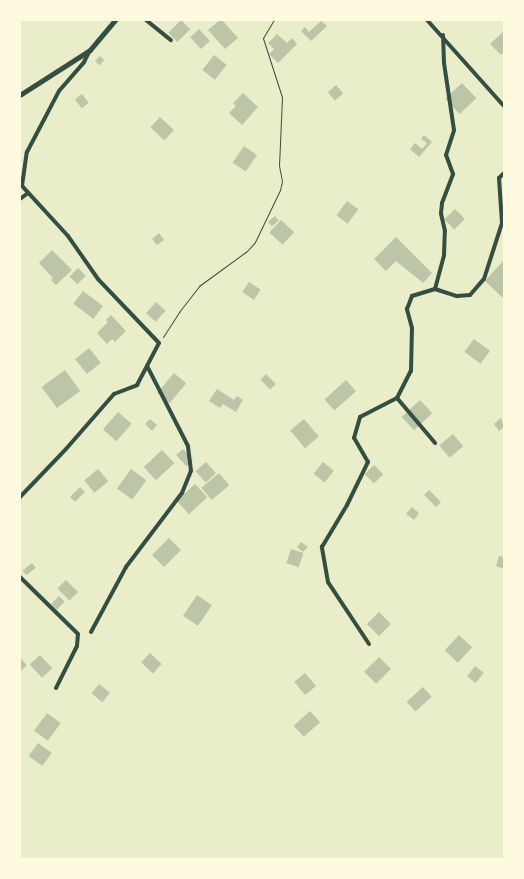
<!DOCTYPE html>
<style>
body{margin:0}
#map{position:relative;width:524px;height:879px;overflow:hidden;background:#e9edc9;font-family:"Archivo Narrow",sans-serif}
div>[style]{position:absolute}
.building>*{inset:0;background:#bcc5a7;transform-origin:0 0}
.path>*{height:1px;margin:-0.5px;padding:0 0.5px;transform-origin:0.5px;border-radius:0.5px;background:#344e41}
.minor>*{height:4px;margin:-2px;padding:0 2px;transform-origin:2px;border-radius:2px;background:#344e41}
.tertiary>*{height:4.5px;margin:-2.25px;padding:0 2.25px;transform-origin:2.25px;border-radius:2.25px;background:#344e41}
span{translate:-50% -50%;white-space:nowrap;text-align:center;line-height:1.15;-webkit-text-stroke:4.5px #fefae0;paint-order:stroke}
.frame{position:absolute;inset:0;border:21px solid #fefae0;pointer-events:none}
</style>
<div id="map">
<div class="building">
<div style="left:181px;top:20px;width:13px;height:18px;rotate:45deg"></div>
<div style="clip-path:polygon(220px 20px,222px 20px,238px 38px,225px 49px,208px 30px)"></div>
<div style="clip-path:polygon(321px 21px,327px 26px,311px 41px,301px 31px,305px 27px,309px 32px)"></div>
<div style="left:199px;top:29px;width:16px;height:12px;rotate:47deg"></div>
<div style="clip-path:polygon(504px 31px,504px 52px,501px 55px,490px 44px)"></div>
<div style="clip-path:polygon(277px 34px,287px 43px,292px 38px,297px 44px,278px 63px,269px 54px,274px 49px,268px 43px)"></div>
<div style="left:214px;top:55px;width:16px;height:19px;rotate:38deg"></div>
<div style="left:100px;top:56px;width:6px;height:7px;rotate:45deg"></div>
<div style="left:462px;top:83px;width:21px;height:23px;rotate:47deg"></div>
<div style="left:336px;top:85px;width:11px;height:11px;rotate:49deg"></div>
<div style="clip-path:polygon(243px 93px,258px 107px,242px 125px,229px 113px,236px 106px,233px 103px)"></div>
<div style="left:82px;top:94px;width:11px;height:9px;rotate:52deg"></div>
<div style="left:160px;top:117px;width:19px;height:14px;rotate:43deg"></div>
<div style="clip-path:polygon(424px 135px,432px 142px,419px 157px,410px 149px,415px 143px,422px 149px,427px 143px,421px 139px)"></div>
<div style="left:244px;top:146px;width:16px;height:20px;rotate:35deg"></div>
<div style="left:347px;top:201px;width:14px;height:18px;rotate:36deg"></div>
<div style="left:455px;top:209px;width:14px;height:15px;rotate:45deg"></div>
<div style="left:275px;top:216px;width:6px;height:9px;rotate:51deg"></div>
<div style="left:281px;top:220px;width:18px;height:17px;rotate:43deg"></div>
<div style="clip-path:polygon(159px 233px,164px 240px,157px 245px,152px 239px)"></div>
<div style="clip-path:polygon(396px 237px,432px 273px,423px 283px,396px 261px,386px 271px,374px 259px)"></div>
<div style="clip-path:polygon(52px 250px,72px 270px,56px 285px,51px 280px,53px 278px,39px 263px)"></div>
<div style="clip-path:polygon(503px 261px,504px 262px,504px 299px,485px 281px)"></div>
<div style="left:78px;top:268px;width:11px;height:12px;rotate:45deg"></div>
<div style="left:249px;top:282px;width:14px;height:12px;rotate:34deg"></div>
<div style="left:83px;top:291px;width:25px;height:16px;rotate:37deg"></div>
<div style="left:156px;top:302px;width:13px;height:15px;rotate:42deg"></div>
<div style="clip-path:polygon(111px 315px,126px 331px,115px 342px,112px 339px,107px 344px,97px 333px,108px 322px,106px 320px)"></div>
<div style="left:474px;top:339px;width:20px;height:16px;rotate:37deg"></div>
<div style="left:89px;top:348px;width:19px;height:18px;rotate:51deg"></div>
<div style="left:65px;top:370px;width:26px;height:29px;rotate:54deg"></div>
<div style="left:174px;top:373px;width:16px;height:26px;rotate:40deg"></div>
<div style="left:266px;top:374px;width:14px;height:8px;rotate:45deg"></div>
<div style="left:346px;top:380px;width:15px;height:29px;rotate:48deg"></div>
<div style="clip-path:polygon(217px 389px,234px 400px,237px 396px,243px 400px,236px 412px,223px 404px,220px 408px,209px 401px)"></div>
<div style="left:420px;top:400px;width:18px;height:25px;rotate:47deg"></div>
<div style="left:118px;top:412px;width:18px;height:23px;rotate:41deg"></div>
<div style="clip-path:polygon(501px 418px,504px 427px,499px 431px,494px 424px)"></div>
<div style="clip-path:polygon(150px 419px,157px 425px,152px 431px,145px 424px)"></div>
<div style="left:304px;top:419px;width:23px;height:18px;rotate:50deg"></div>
<div style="left:453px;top:434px;width:16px;height:18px;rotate:50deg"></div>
<div style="left:183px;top:449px;width:15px;height:9px;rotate:48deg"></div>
<div style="left:162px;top:450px;width:18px;height:25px;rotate:47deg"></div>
<div style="left:206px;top:462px;width:15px;height:14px;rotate:48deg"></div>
<div style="left:323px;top:462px;width:14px;height:15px;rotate:39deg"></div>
<div style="left:374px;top:465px;width:13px;height:13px;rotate:45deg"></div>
<div style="left:98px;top:469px;width:16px;height:18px;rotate:50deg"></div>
<div style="left:131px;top:469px;width:19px;height:24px;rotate:36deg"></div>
<div style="left:219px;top:473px;width:16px;height:23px;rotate:50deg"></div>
<div style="left:195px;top:484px;width:18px;height:25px;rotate:47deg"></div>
<div style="left:80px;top:487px;width:7px;height:14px;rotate:45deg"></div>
<div style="left:429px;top:490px;width:17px;height:7px;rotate:45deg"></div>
<div style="clip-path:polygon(412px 507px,419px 513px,414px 520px,406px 514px)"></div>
<div style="left:169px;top:538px;width:17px;height:24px;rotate:45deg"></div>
<div style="clip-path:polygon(301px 542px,308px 547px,303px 552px,297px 547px)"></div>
<div style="left:291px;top:549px;width:13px;height:15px;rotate:18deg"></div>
<div style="clip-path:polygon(499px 556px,504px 557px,504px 569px,496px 566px)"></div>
<div style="left:32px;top:563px;width:6px;height:12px;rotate:51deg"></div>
<div style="left:66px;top:580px;width:17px;height:12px;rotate:45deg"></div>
<div style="left:197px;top:595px;width:18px;height:25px;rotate:34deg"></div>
<div style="left:59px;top:596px;width:8px;height:11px;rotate:45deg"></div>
<div style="left:379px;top:612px;width:17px;height:17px;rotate:45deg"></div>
<div style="left:459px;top:635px;width:18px;height:21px;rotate:43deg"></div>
<div style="left:150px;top:653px;width:16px;height:13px;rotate:43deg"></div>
<div style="left:40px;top:655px;width:18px;height:14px;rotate:47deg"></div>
<div style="left:379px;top:657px;width:17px;height:21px;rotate:45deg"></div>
<div style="clip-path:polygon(20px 658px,27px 665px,20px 672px)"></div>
<div style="left:475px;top:666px;width:11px;height:13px;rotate:38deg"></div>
<div style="left:305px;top:673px;width:17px;height:14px;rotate:50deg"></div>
<div style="left:99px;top:684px;width:14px;height:12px;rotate:39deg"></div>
<div style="left:423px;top:687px;width:13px;height:22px;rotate:48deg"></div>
<div style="left:310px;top:711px;width:15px;height:22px;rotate:48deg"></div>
<div style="left:47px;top:713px;width:17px;height:22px;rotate:36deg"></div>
<div style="left:38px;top:743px;width:17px;height:16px;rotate:36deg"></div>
</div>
<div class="path">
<div style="left:163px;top:337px;width:30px;rotate:-57deg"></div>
<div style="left:179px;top:312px;width:33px;rotate:-52deg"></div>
<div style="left:199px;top:286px;width:59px;rotate:-36.1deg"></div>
<div style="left:247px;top:251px;width:12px;rotate:-48deg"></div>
<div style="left:255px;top:242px;width:58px;rotate:-64.3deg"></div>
<div style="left:280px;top:190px;width:9px;rotate:-77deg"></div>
<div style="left:282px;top:181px;width:15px;rotate:-101deg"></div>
<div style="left:279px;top:166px;width:69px;rotate:-87.5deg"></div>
<div style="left:282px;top:97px;width:62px;rotate:-107.9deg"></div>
<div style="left:263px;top:38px;width:21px;rotate:-59deg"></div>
</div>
<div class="minor">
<div style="left:146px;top:20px;width:32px;rotate:39deg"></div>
<div style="left:427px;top:20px;width:115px;rotate:48.2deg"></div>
<div style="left:20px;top:199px;width:10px;rotate:-37deg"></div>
<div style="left:435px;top:289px;width:35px;rotate:-75deg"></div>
<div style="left:444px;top:255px;width:24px;rotate:-88deg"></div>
<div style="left:445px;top:231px;width:18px;rotate:-103deg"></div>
<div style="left:441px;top:213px;width:10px;rotate:-84deg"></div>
<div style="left:442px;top:203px;width:31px;rotate:-69deg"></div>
<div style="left:453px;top:174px;width:20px;rotate:-110deg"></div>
<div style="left:446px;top:155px;width:26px;rotate:-72deg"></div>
<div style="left:454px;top:130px;width:68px;rotate:-98.5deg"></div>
<div style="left:444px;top:63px;width:28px;rotate:-92deg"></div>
<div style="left:397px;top:398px;width:59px;rotate:49.8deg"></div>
<div style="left:20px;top:497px;width:66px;rotate:-46.2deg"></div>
<div style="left:66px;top:449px;width:73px;rotate:-48.9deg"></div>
<div style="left:114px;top:394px;width:25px;rotate:-21deg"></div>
<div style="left:137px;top:385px;width:47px;rotate:-62.4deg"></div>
<div style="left:159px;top:343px;width:88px;rotate:-133.6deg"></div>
<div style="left:98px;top:279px;width:52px;rotate:-124.9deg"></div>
<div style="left:68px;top:236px;width:68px;rotate:-132.6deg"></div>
<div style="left:22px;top:186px;width:34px;rotate:-82deg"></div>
<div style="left:27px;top:152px;width:69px;rotate:-62.3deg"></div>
<div style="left:59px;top:91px;width:38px;rotate:-49deg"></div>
<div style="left:84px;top:62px;width:13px;rotate:-63deg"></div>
<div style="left:20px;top:577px;width:81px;rotate:44.5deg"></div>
<div style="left:78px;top:634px;width:12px;rotate:95deg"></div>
<div style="left:77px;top:646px;width:47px;rotate:116.6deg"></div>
<div style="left:91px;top:632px;width:74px;rotate:-61.7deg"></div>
<div style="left:126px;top:567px;width:93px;rotate:-52.9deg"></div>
<div style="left:182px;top:493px;width:24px;rotate:-68deg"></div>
<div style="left:191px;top:471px;width:25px;rotate:-97deg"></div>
<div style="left:188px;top:446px;width:90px;rotate:-117.1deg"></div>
<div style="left:369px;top:644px;width:74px;rotate:-123.5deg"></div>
<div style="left:328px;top:582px;width:36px;rotate:-100deg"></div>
<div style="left:322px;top:547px;width:49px;rotate:-59.2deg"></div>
<div style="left:347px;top:505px;width:48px;rotate:-64deg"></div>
<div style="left:368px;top:462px;width:28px;rotate:-120deg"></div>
<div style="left:354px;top:438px;width:22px;rotate:-74deg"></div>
<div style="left:360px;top:417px;width:42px;rotate:-27.2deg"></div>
<div style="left:397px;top:398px;width:30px;rotate:-63deg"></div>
<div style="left:411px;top:371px;width:43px;rotate:-88.7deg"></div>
<div style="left:412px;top:328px;width:20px;rotate:-105deg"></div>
<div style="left:407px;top:309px;width:14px;rotate:-69deg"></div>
<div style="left:412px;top:296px;width:24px;rotate:-17deg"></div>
<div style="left:435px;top:289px;width:23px;rotate:18deg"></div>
<div style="left:457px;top:296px;width:13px;rotate:-4deg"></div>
<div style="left:470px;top:295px;width:21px;rotate:-49deg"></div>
<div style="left:484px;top:279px;width:59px;rotate:-72.2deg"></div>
<div style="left:502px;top:223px;width:45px;rotate:-93.8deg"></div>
<div style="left:499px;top:178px;width:7px;rotate:-45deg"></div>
</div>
<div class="tertiary">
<div style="left:20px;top:95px;width:83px;rotate:-32.7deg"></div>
<div style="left:90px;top:50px;width:39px;rotate:-50deg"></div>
</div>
<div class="frame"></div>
</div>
